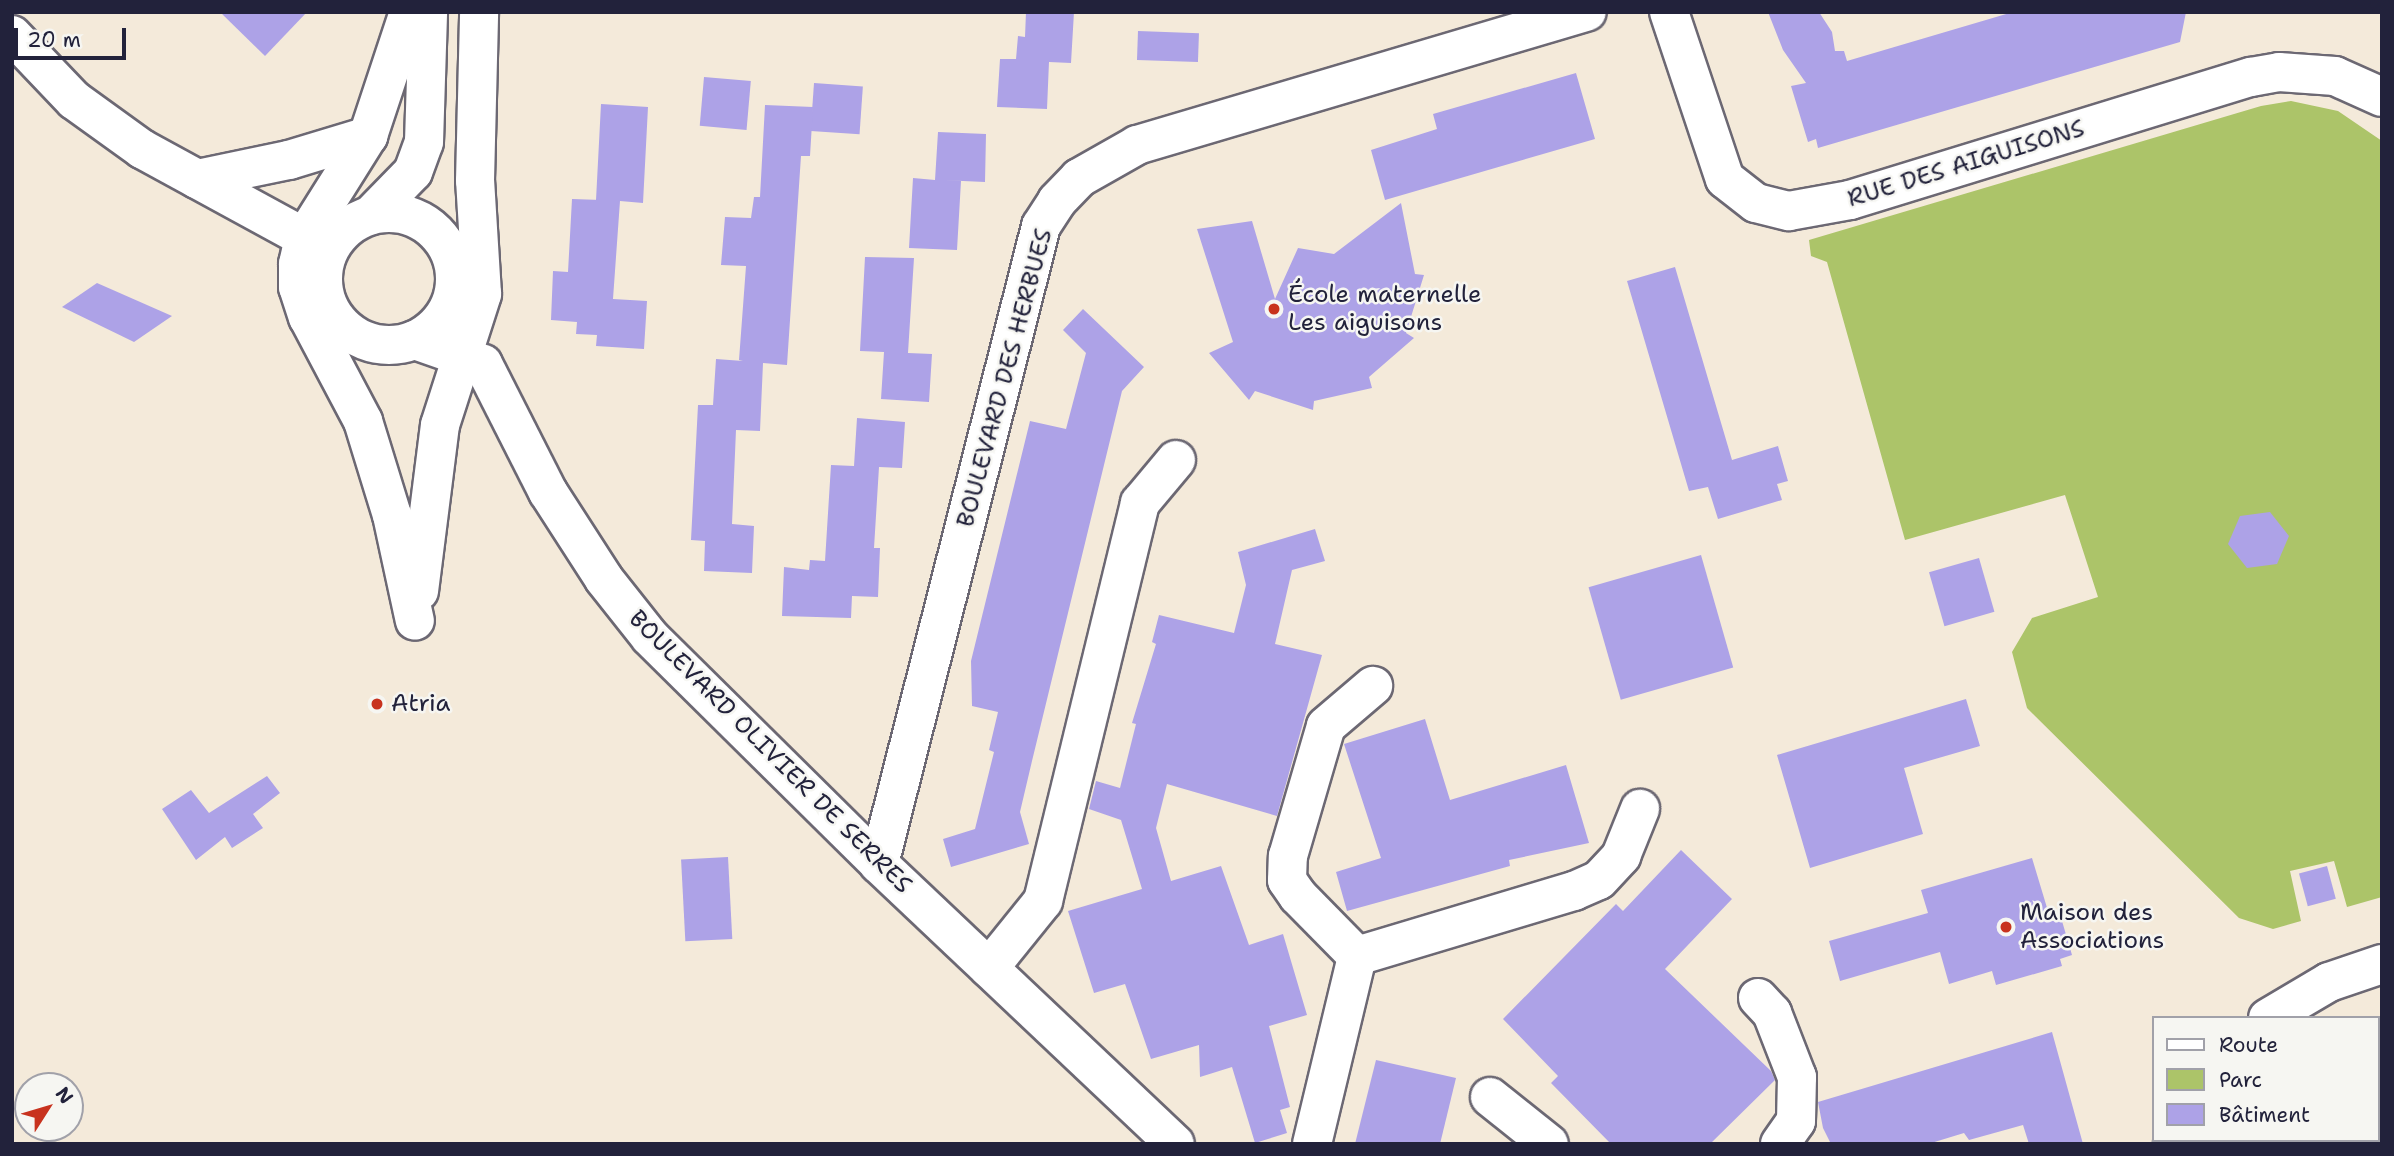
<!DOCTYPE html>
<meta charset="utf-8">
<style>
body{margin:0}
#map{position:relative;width:2394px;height:1156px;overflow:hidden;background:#f4eada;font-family:"Shantell Sans",sans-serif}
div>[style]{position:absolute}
.green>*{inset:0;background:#acc469}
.building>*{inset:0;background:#ada2e7;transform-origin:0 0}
.roads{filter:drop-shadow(2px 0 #6c6873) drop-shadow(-2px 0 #6c6873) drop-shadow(0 2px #6c6873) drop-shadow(0 -2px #6c6873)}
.street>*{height:38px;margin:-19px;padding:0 19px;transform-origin:19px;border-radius:19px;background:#fff}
.street>.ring{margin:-19px;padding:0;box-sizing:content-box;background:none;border:38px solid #fff;border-radius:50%}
.dots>*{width:19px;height:19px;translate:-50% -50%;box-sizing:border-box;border:4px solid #f6f6f2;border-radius:50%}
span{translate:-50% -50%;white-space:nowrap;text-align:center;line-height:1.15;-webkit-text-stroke:5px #f6f6f2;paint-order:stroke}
.street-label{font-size:24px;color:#22223b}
.poi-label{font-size:24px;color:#22223b}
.left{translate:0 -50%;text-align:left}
.frame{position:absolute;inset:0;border:14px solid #22223b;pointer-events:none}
.legend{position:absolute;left:2152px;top:1016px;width:228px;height:126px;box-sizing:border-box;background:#f6f6f2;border:2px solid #a1a1a9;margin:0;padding:9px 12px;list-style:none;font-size:21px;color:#22223b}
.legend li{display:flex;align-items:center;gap:14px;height:35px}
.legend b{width:35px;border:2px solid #a1a1a9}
.north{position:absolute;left:14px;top:1072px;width:70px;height:70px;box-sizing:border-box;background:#f6f6f2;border:2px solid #a1a1a9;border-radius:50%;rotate:53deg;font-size:19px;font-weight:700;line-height:28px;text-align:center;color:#22223b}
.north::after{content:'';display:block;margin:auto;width:24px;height:32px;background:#c8321e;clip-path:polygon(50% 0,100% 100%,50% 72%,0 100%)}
.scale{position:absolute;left:14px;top:28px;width:112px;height:32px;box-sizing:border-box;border:4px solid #22223b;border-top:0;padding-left:9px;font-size:21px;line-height:24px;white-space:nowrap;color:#22223b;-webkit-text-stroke:5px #f6f6f2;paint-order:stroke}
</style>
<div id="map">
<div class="green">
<div style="clip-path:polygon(2291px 101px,2338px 111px,2382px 141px,2382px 897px,2347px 907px,2334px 861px,2290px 871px,2301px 921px,2273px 929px,2239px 918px,2027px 708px,2012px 652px,2032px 618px,2098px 597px,2065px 495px,1905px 540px,1827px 262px,1811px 256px,1809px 240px,2261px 106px)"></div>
</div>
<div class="building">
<div style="clip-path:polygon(220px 12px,307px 12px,265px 56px)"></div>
<div style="clip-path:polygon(1026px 12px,1074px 12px,1071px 63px,1049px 62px,1047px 109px,997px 107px,1000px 59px,1016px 59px,1018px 36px,1025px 37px)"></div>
<div style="clip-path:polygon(1768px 12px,1819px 12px,1832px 32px,1835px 51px,1844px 51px,1847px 61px,2013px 12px,2186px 12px,2180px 42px,1818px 148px,1816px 139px,1808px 142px,1791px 86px,1806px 83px,1783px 50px)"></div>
<div style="left:1138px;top:31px;width:61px;height:29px;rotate:2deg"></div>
<div style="clip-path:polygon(1576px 73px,1595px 139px,1385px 200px,1371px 150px,1437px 129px,1433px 114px)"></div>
<div style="left:704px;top:77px;width:47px;height:49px;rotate:5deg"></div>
<div style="left:814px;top:83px;width:49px;height:48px;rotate:4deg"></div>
<div style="clip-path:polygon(601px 104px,648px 107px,643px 203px,620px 201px,613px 299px,647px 301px,644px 349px,596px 346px,597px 335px,576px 334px,577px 322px,551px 320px,553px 271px,568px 272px,572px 199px,601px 200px,596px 200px)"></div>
<div style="clip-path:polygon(765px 105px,813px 107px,810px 156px,801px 156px,787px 365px,763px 363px,760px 431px,736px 430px,732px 524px,754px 526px,752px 573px,704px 571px,705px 541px,691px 540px,698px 405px,713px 405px,716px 359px,743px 361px,739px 360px,746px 266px,721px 265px,725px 217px,751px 218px,754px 197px,760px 197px)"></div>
<div style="clip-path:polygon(938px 132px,986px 134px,985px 182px,941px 180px,961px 181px,957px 250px,909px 248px,913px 178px,935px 180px)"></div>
<div style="clip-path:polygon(1401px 203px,1415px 274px,1424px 275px,1406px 333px,1414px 338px,1369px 377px,1372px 388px,1314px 401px,1313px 410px,1255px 391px,1249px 400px,1209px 353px,1233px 342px,1197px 229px,1252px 221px,1275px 299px,1298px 248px,1334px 254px)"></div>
<div style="clip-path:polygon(865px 257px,914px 258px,908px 353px,932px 354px,929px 402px,881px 399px,884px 352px,860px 351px)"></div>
<div style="clip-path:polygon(1675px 267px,1732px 460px,1778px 446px,1788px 481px,1777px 484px,1782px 500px,1718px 519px,1708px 487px,1689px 491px,1627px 281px)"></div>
<div style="clip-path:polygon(97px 283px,172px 316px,134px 342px,62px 307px)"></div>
<div style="clip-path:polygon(1083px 309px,1144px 367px,1122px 391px,1032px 761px,1020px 812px,1029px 844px,951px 867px,943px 839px,975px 829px,994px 752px,989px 750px,998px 712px,972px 706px,971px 661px,1030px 421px,1066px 429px,1086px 353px,1063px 330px)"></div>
<div style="clip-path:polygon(857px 418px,905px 422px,902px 468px,879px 467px,874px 548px,880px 548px,878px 597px,852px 596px,851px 618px,782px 616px,784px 567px,809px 570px,810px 560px,825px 561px,831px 465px,854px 466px)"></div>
<div style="clip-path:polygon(2270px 512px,2289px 536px,2277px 564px,2247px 568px,2228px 544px,2240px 516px)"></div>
<div style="clip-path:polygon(1315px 529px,1325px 561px,1292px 570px,1275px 644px,1322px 655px,1277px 816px,1167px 784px,1156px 828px,1171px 881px,1221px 866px,1249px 945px,1283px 934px,1307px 1015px,1269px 1026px,1290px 1107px,1280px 1110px,1287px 1133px,1255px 1143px,1232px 1067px,1200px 1077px,1199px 1045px,1151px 1059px,1125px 984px,1094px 993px,1068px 911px,1142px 889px,1121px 820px,1089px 809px,1096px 781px,1120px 788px,1136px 724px,1132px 723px,1156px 644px,1152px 642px,1159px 615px,1234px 633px,1246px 585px,1238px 552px)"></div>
<div style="left:1701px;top:555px;width:117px;height:117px;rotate:74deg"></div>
<div style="left:1979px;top:558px;width:56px;height:52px;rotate:74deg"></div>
<div style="clip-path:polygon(1966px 699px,1980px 746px,1904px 768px,1923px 834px,1810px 868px,1777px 755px)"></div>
<div style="clip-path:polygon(1425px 719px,1450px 800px,1566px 765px,1589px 843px,1509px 860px,1510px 866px,1347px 911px,1336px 872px,1381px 858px,1344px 744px)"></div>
<div style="clip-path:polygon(267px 776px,280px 793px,253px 814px,263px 828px,232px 848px,225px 837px,196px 860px,162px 809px,191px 790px,209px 813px)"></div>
<div style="clip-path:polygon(1681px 850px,1732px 899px,1665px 969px,1771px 1071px,1775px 1080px,1710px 1144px,1611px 1144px,1551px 1083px,1558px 1076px,1503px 1019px,1616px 904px,1623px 911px)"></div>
<div style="left:728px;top:857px;width:82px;height:47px;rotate:87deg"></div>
<div style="clip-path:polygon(2032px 858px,2051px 921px,2062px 921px,2072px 955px,2060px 959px,2062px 966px,1996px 985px,1992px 971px,1949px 984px,1940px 952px,1840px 981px,1829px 941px,1928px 913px,1921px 890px)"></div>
<div style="left:2327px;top:866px;width:34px;height:29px;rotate:75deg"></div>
<div style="clip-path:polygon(2052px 1032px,2083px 1144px,2029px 1144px,2023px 1125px,1969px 1140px,1964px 1133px,1928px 1144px,1831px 1144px,1823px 1128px,1818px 1102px)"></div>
<div style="clip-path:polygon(1376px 1060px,1456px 1078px,1440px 1144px,1355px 1144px)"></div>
</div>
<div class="roads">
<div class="street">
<div style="left:409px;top:12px;width:131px;rotate:108.3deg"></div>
<div style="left:368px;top:136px;width:120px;rotate:122.1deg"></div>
<div style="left:304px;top:238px;width:27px;rotate:103deg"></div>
<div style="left:298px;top:264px;width:23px;rotate:90deg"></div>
<div style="left:298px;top:287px;width:32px;rotate:72deg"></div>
<div style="left:308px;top:317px;width:118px;rotate:62.1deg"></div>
<div style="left:363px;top:421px;width:98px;rotate:72.9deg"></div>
<div style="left:392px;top:515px;width:108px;rotate:77.8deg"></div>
<div style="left:1669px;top:12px;width:176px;rotate:71.5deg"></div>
<div style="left:1725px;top:179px;width:39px;rotate:38deg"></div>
<div style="left:1756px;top:203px;width:34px;rotate:14deg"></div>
<div style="left:1789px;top:211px;width:62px;rotate:-10.2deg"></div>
<div style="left:1850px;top:200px;width:419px;rotate:-17.1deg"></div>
<div style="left:2251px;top:77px;width:28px;rotate:-10deg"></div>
<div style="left:2279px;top:72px;width:56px;rotate:4.1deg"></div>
<div style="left:2335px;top:76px;width:51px;rotate:24.1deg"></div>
<div style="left:12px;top:35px;width:90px;rotate:46.4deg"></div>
<div style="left:74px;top:100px;width:84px;rotate:35.8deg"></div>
<div style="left:142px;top:149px;width:211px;rotate:28.6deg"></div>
<div style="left:197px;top:179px;width:94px;rotate:-11.7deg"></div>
<div style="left:289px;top:160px;width:83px;rotate:-16.9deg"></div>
<div class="ring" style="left:323px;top:213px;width:94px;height:94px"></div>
<div style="left:371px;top:215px;width:60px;rotate:-45.7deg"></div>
<div style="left:413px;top:172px;width:32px;rotate:-70deg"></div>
<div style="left:424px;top:142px;width:130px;rotate:-88.2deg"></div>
<div style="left:415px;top:340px;width:72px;rotate:19.4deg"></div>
<div style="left:483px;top:364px;width:144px;rotate:63.1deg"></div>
<div style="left:548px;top:492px;width:103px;rotate:57.2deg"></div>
<div style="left:604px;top:579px;width:74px;rotate:51.6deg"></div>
<div style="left:650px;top:637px;width:322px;rotate:44.7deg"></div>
<div style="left:879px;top:864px;width:407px;rotate:43.4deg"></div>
<div style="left:419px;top:591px;width:167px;rotate:-82.8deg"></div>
<div style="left:440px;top:425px;width:138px;rotate:-72.2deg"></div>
<div style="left:482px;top:294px;width:113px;rotate:-93.5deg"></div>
<div style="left:475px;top:181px;width:169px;rotate:-88.6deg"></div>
<div style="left:879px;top:864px;width:658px;rotate:-75.75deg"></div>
<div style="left:1041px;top:226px;width:30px;rotate:-57deg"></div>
<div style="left:1057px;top:201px;width:32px;rotate:-46deg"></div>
<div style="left:1079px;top:178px;width:67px;rotate:-29.6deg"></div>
<div style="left:1137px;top:145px;width:469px;rotate:-16.5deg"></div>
<div style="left:1357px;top:956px;width:84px;rotate:-134.5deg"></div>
<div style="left:1298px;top:896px;width:19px;rotate:-125deg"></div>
<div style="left:1287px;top:880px;width:24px;rotate:-88deg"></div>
<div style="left:1288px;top:856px;width:135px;rotate:-73.7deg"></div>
<div style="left:1326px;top:726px;width:62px;rotate:-40.4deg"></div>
<div style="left:989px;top:968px;width:86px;rotate:-51.1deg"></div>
<div style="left:1043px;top:901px;width:410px;rotate:-76.3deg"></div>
<div style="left:1140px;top:503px;width:56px;rotate:-50.1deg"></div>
<div style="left:1758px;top:998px;width:21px;rotate:47deg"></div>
<div style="left:1772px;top:1013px;width:69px;rotate:68.7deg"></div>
<div style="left:1797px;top:1077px;width:44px;rotate:91.3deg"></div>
<div style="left:1796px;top:1121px;width:28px;rotate:125deg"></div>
<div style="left:2268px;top:1018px;width:71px;rotate:-30.5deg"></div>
<div style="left:2329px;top:982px;width:56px;rotate:-18.8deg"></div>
<div style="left:1490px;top:1097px;width:75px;rotate:38.5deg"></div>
<div style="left:1312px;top:1144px;width:193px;rotate:-76.5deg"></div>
<div style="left:1357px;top:956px;width:227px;rotate:-16.7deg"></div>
<div style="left:1574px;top:891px;width:27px;rotate:-24deg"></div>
<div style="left:1599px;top:880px;width:33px;rotate:-47deg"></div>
<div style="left:1621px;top:856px;width:51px;rotate:-68deg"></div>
<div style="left:2173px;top:1144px;width:4px;rotate:-76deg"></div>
</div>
</div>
<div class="dots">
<div style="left:1274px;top:309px;background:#c8321e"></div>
<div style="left:377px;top:704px;background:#c8321e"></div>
<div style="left:2006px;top:927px;background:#c8321e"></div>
</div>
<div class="street-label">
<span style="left:1966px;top:164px;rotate:-17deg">RUE DES AIGUISONS</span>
<span style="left:1005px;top:378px;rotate:-75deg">BOULEVARD DES HERBUES</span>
<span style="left:770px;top:752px;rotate:45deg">BOULEVARD OLIVIER DE SERRES</span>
</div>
<div class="poi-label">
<span class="left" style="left:1288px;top:309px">École maternelle<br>Les aiguisons</span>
<span class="left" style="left:391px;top:704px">Atria</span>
<span class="left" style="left:2020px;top:927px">Maison des<br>Associations</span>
</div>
<div class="frame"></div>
<ul class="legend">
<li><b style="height:9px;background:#fff"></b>Route</li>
<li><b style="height:19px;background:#acc469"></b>Parc</li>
<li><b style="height:19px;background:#ada2e7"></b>Bâtiment</li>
</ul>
<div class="north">N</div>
<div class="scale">20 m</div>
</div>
